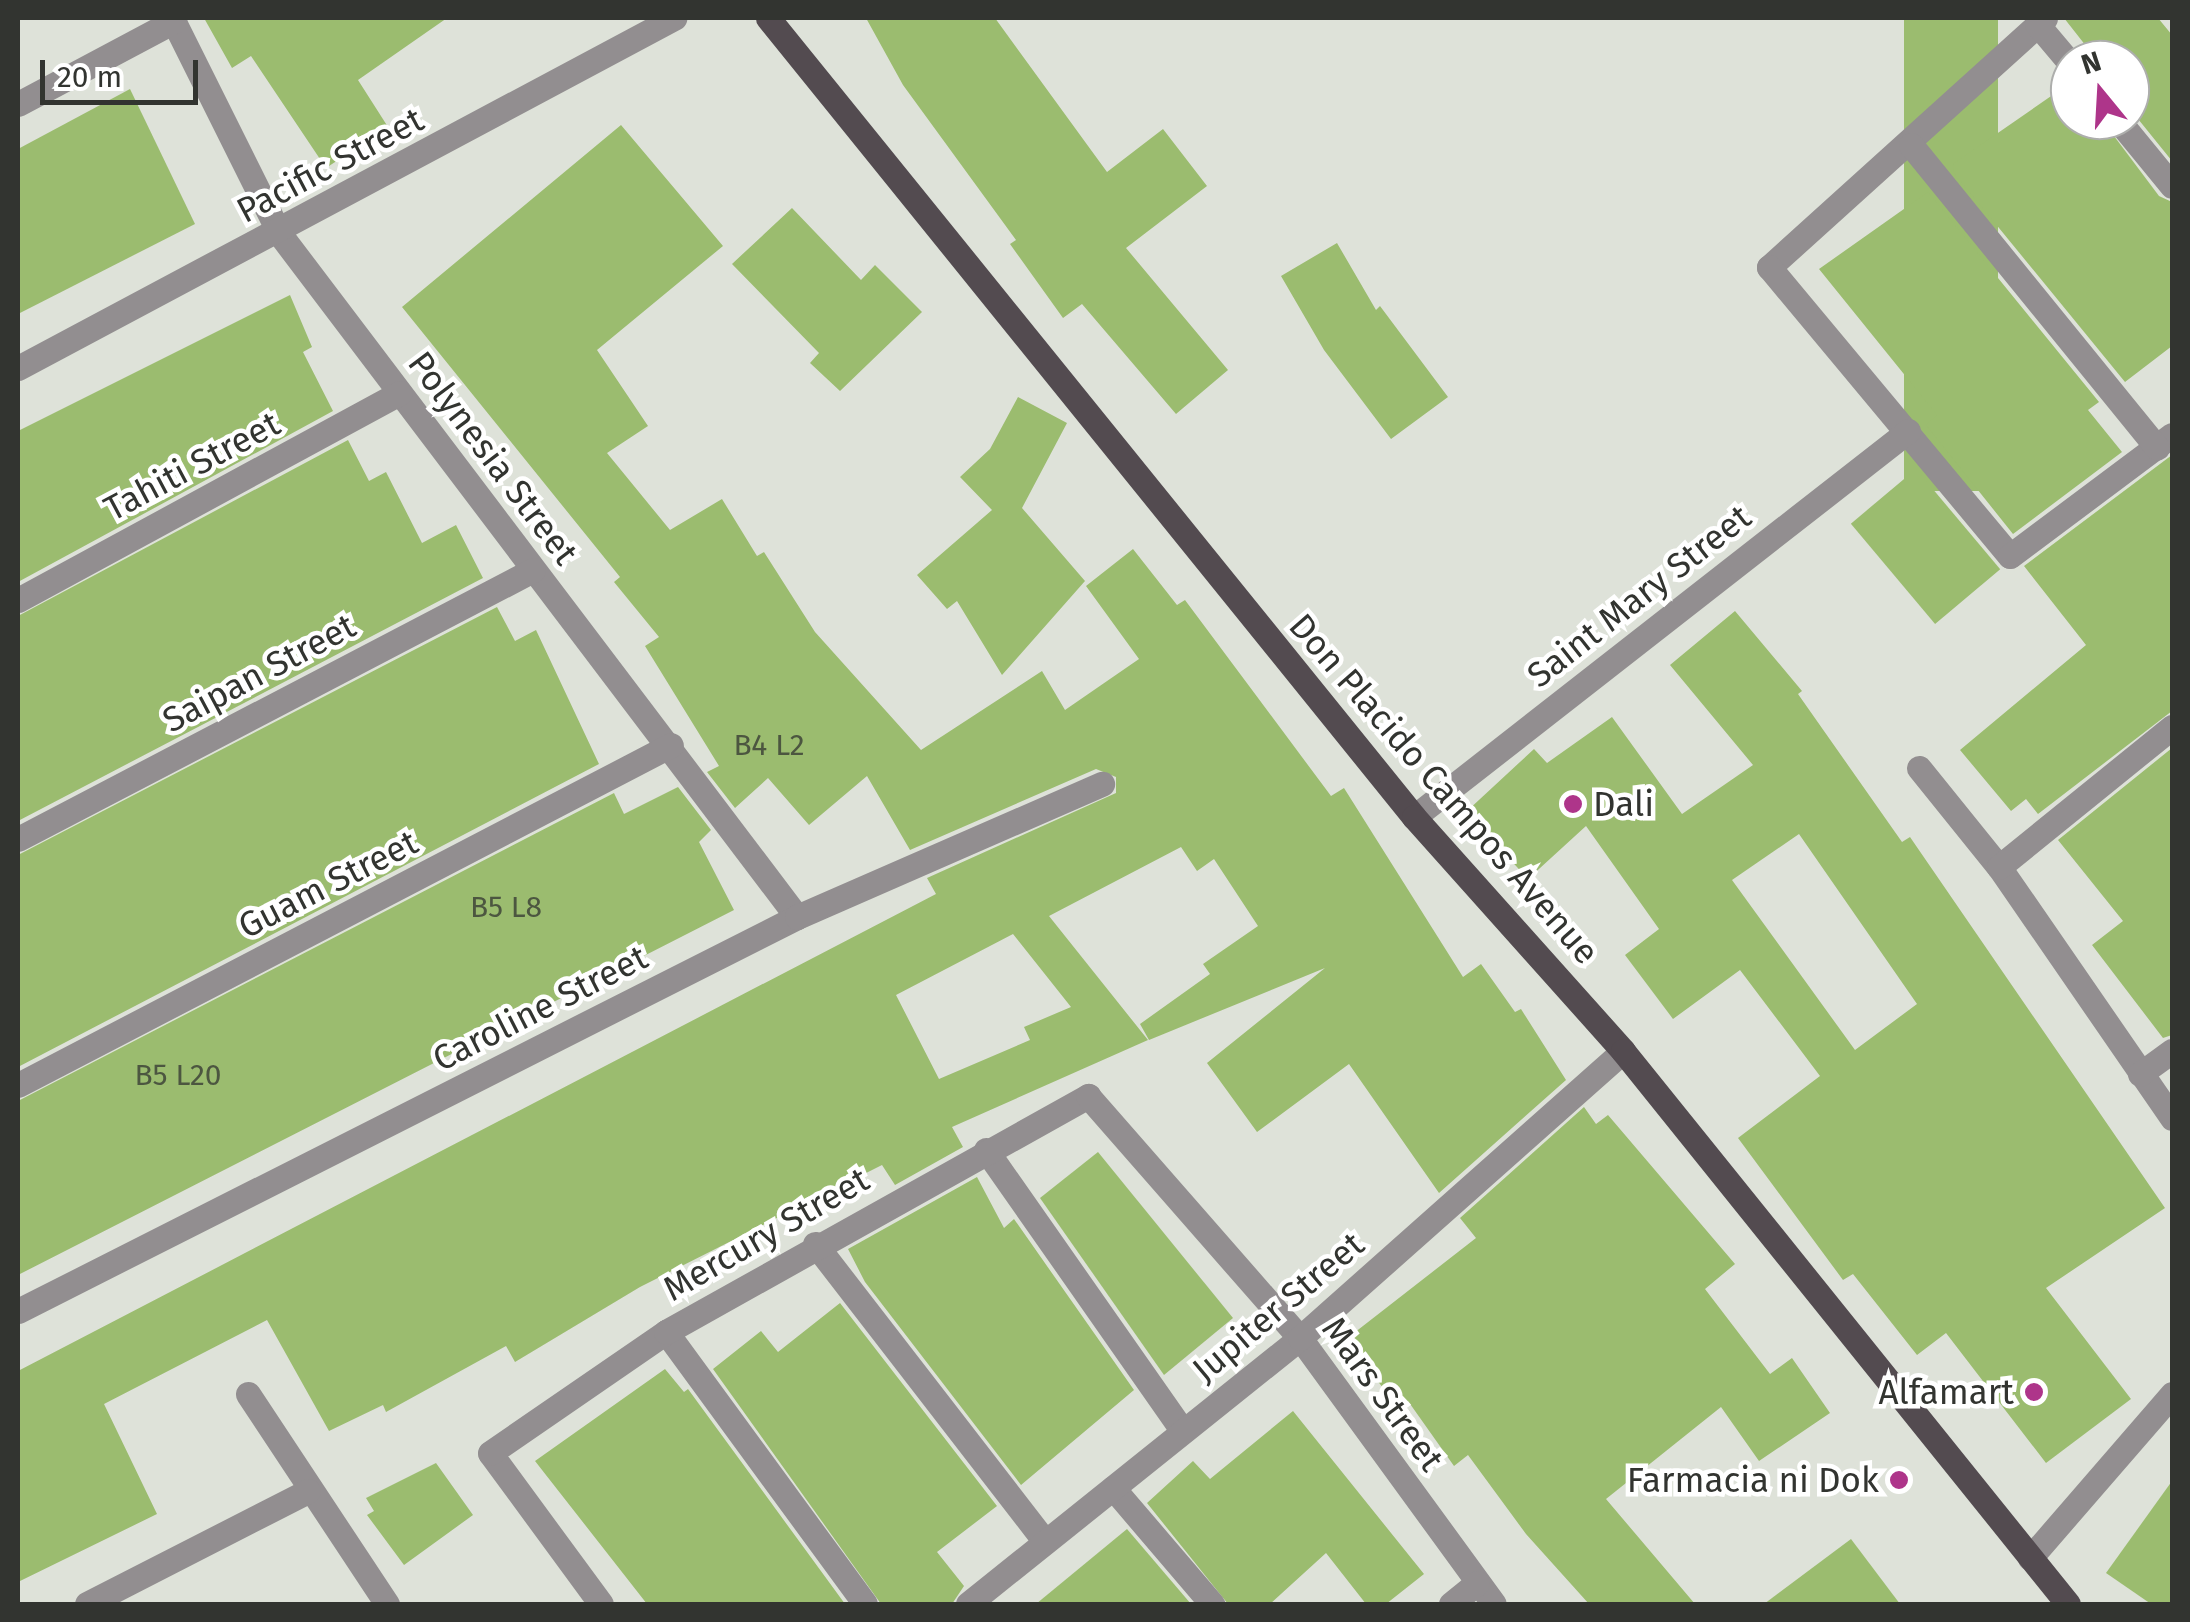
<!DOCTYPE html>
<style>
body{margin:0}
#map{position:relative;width:2190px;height:1622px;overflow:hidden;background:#dee2d9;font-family:"Fira Sans",sans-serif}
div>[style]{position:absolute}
.building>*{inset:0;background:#9bbc6f;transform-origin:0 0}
.minor>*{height:25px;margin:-12.5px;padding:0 12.5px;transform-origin:12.5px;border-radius:12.5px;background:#928e90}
.major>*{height:25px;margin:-12.5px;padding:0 12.5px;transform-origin:12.5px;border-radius:12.5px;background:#534b50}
.dots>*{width:28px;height:28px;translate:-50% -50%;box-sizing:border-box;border:5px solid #fff;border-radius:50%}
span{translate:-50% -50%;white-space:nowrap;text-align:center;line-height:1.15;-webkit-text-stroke:9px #fff;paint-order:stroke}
.number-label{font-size:30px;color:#4c5640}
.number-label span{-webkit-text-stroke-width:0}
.street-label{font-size:35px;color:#323430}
.poi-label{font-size:35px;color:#323430}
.left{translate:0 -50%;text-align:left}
.right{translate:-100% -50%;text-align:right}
.frame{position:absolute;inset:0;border:20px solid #323430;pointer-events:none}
.north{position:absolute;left:2050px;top:40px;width:100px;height:100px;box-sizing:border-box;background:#fff;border:2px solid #adaeac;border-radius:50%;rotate:342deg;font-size:28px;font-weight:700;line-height:40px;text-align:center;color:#323430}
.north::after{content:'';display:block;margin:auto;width:35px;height:45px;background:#ae358a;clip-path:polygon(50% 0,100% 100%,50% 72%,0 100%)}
.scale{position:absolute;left:40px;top:60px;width:158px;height:45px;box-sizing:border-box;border:5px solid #323430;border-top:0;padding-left:12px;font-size:30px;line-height:35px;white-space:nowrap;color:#323430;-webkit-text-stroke:8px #fff;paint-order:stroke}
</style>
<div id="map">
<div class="building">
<div style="clip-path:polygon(204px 18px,447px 18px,358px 80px,388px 127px,326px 168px,251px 56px,232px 68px)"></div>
<div style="clip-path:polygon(866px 18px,995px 18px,1107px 172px,1163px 129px,1207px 186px,1126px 248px,1228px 370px,1176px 414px,1082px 304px,1063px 318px,1010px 244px,1016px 240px,903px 85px)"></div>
<div style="left:1904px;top:18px;width:94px;height:473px"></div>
<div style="clip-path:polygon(2064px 18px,2158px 18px,2172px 35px,2172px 161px,2130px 109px,2130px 60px,2097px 60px)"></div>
<div style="clip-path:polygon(2070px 83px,2070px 120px,2102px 120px,2159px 196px,2172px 202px,2172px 346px,2125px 382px,1954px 173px,1953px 164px)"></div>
<div style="clip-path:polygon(130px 89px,195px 224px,18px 314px,18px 149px)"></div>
<div style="clip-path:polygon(evenodd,621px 125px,723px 246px,597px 350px,648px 426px,607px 453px,670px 530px,722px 499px,757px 556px,764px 552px,815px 632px,921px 750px,1042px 671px,1065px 710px,1139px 659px,1086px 586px,1133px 549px,1177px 605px,1185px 600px,1331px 796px,1344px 788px,1463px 977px,1481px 964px,1515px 1012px,1521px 1009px,1566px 1080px,1439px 1193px,1349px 1064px,1257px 1132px,1207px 1063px,1325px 968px,1149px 1040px,1140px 1024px,1210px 974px,1203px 964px,1258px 926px,1214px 859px,1197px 871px,1181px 847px,1049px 916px,1148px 1040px,952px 1127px,963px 1147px,895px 1185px,882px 1165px,640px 1287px,515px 1362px,506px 1346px,386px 1412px,383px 1405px,329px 1431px,267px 1320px,104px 1404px,157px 1514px,18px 1582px,18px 1371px,936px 894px,927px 878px,1116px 793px,1116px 777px,1096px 769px,910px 850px,867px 776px,809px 825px,768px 778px,735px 808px,707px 772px,719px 766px,645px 646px,659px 637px,614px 582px,620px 577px,402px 307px,621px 125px,1013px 934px,1071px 1007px,1024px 1027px,1030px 1040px,939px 1079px,896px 995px,1013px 934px)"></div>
<div style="clip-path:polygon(1928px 192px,2099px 402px,2088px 410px,2122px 452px,2013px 534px,1926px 425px,1937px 415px,1819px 269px)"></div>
<div style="clip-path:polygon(792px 208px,861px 280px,875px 265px,922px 312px,840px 391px,810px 363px,819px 353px,732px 264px)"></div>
<div style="clip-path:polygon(1337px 243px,1376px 310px,1380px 306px,1448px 397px,1391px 439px,1324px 350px,1281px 276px)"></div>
<div style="clip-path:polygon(290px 295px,312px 347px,303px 352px,333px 411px,18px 582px,18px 431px)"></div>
<div style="clip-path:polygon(1018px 397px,1067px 423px,1022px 508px,1085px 581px,1002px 675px,957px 601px,947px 609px,917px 575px,992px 510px,960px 477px,990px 449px)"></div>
<div style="clip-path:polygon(348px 440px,369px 481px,386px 472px,422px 543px,456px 525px,483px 578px,18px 821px,18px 616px)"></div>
<div style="clip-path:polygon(2172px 455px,2172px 711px,2038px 814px,2026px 799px,2011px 811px,1960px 750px,2086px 645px,2024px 566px)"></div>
<div style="left:1916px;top:469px;width:131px;height:85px;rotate:50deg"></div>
<div style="clip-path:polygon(497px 607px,515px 641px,536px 630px,599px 764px,18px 1067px,18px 855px)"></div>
<div style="clip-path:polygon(evenodd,1735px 611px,1802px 691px,1798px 694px,1902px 842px,1910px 837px,2165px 1208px,2046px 1288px,2131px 1399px,2046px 1463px,1946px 1333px,1917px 1355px,1853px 1274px,1843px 1280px,1738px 1138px,1820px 1076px,1740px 970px,1673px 1019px,1625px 955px,1659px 929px,1586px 826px,1528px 879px,1466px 812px,1534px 749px,1547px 763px,1612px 717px,1682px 814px,1753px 765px,1670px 665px,1735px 611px,1799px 834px,1917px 1004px,1855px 1050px,1732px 880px,1799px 834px)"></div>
<div style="clip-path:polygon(2172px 748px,2172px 1035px,2163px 1038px,2092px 945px,2123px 921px,2058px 840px)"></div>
<div style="clip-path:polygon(678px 787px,711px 830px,699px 842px,734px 910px,18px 1275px,18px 1101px,614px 793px,624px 814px)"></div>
<div style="clip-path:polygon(1584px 1107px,1596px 1124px,1608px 1115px,1735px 1264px,1705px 1289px,1770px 1374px,1792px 1358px,1830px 1413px,1759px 1461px,1721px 1407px,1606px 1499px,1695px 1604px,1589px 1604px,1526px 1534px,1468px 1455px,1454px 1466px,1408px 1401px,1399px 1408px,1345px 1340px,1476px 1238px,1460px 1218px)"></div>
<div style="clip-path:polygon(1098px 1152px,1233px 1318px,1164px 1375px,1040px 1198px)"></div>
<div style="clip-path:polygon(977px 1177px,1004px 1228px,1014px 1219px,1134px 1390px,1021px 1485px,865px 1282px,848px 1249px)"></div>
<div style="clip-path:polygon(840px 1303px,997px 1506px,937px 1552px,964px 1586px,952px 1604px,881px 1604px,713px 1369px,761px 1331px,778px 1352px)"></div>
<div style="clip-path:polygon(665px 1369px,684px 1392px,688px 1389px,845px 1604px,647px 1604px,535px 1461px)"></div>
<div style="clip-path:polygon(1293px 1411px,1424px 1574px,1386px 1604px,1366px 1604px,1326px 1553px,1270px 1604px,1228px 1604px,1147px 1503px,1193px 1461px,1210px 1479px)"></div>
<div style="clip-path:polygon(436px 1463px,473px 1515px,404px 1565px,367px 1515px,374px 1511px,366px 1498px)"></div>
<div style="clip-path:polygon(2172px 1481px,2172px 1604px,2151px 1604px,2106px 1573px)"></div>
<div style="clip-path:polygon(1127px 1529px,1191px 1604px,1036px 1604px)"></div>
<div style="clip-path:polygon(1851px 1539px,1900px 1604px,1764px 1604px)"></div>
</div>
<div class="minor">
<div style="left:172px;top:18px;width:240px;rotate:63.5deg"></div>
<div style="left:279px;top:233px;width:858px;rotate:52.86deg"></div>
<div style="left:2045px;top:18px;width:372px;rotate:137.9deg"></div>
<div style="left:1769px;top:267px;width:376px;rotate:50.2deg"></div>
<div style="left:2010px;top:556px;width:202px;rotate:-36.8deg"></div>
<div style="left:2037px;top:24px;width:51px;rotate:49.8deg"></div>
<div style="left:18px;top:104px;width:177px;rotate:-28deg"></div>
<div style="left:2118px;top:120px;width:85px;rotate:50.7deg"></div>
<div style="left:1911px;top:145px;width:390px;rotate:50.9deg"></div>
<div style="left:18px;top:368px;width:744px;rotate:-28.08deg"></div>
<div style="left:18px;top:600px;width:434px;rotate:-28.5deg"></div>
<div style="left:1919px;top:768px;width:127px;rotate:51.1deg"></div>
<div style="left:1999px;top:867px;width:305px;rotate:55.4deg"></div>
<div style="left:1414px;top:817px;width:627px;rotate:-38deg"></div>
<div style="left:18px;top:839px;width:581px;rotate:-27.58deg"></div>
<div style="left:1999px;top:867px;width:223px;rotate:-39deg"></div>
<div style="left:2140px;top:1074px;width:39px;rotate:-36deg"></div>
<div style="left:18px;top:1085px;width:736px;rotate:-27.5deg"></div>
<div style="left:986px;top:1150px;width:343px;rotate:55deg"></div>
<div style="left:815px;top:1244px;width:376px;rotate:52.3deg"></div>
<div style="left:18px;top:1311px;width:873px;rotate:-26.83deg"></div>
<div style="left:797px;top:917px;width:333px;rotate:-23.6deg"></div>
<div style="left:666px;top:1332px;width:337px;rotate:53.8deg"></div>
<div style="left:248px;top:1394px;width:252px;rotate:56.5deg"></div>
<div style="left:1113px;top:1488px;width:153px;rotate:49.5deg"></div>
<div style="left:2030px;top:1558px;width:217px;rotate:-49.1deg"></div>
<div style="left:87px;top:1604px;width:248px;rotate:-27.1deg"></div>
<div style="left:601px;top:1604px;width:187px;rotate:-126.3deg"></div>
<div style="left:490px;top:1453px;width:214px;rotate:-34.5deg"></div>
<div style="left:666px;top:1332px;width:484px;rotate:-29.2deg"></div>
<div style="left:1088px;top:1096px;width:322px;rotate:48.8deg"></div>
<div style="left:1300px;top:1338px;width:329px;rotate:53.9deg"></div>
<div style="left:968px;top:1604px;width:425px;rotate:-38.7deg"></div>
<div style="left:1300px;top:1338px;width:432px;rotate:-41.6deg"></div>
<div style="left:1451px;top:1604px;width:33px;rotate:-39deg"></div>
</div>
<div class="major">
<div style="left:768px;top:18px;width:1027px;rotate:51.04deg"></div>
<div style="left:1414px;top:817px;width:314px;rotate:48.2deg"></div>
<div style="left:1623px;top:1051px;width:710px;rotate:51.18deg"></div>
</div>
<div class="dots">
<div style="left:1573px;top:804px;background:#ae358a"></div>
<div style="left:2034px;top:1392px;background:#ae358a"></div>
<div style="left:1899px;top:1480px;background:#ae358a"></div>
</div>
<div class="number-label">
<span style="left:769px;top:745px">B4 L2</span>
<span style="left:506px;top:907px">B5 L8</span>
<span style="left:178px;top:1075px">B5 L20</span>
</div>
<div class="street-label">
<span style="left:330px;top:165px;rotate:-28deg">Pacific Street</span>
<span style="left:493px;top:458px;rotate:53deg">Polynesia Street</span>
<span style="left:192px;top:466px;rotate:-28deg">Tahiti Street</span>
<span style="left:1639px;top:596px;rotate:-38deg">Saint Mary Street</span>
<span style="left:259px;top:673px;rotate:-28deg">Saipan Street</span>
<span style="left:1444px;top:789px;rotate:49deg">Don Placido Campos Avenue</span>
<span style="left:328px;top:884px;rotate:-27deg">Guam Street</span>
<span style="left:540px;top:1008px;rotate:-27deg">Caroline Street</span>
<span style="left:766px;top:1234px;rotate:-30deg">Mercury Street</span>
<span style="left:1278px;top:1307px;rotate:-40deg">Jupiter Street</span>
<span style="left:1383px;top:1394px;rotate:54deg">Mars Street</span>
</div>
<div class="poi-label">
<span class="left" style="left:1593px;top:804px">Dali</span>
<span class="right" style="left:2014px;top:1392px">Alfamart</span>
<span class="right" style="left:1879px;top:1480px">Farmacia ni Dok</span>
</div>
<div class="frame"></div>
<div class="north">N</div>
<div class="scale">20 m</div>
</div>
